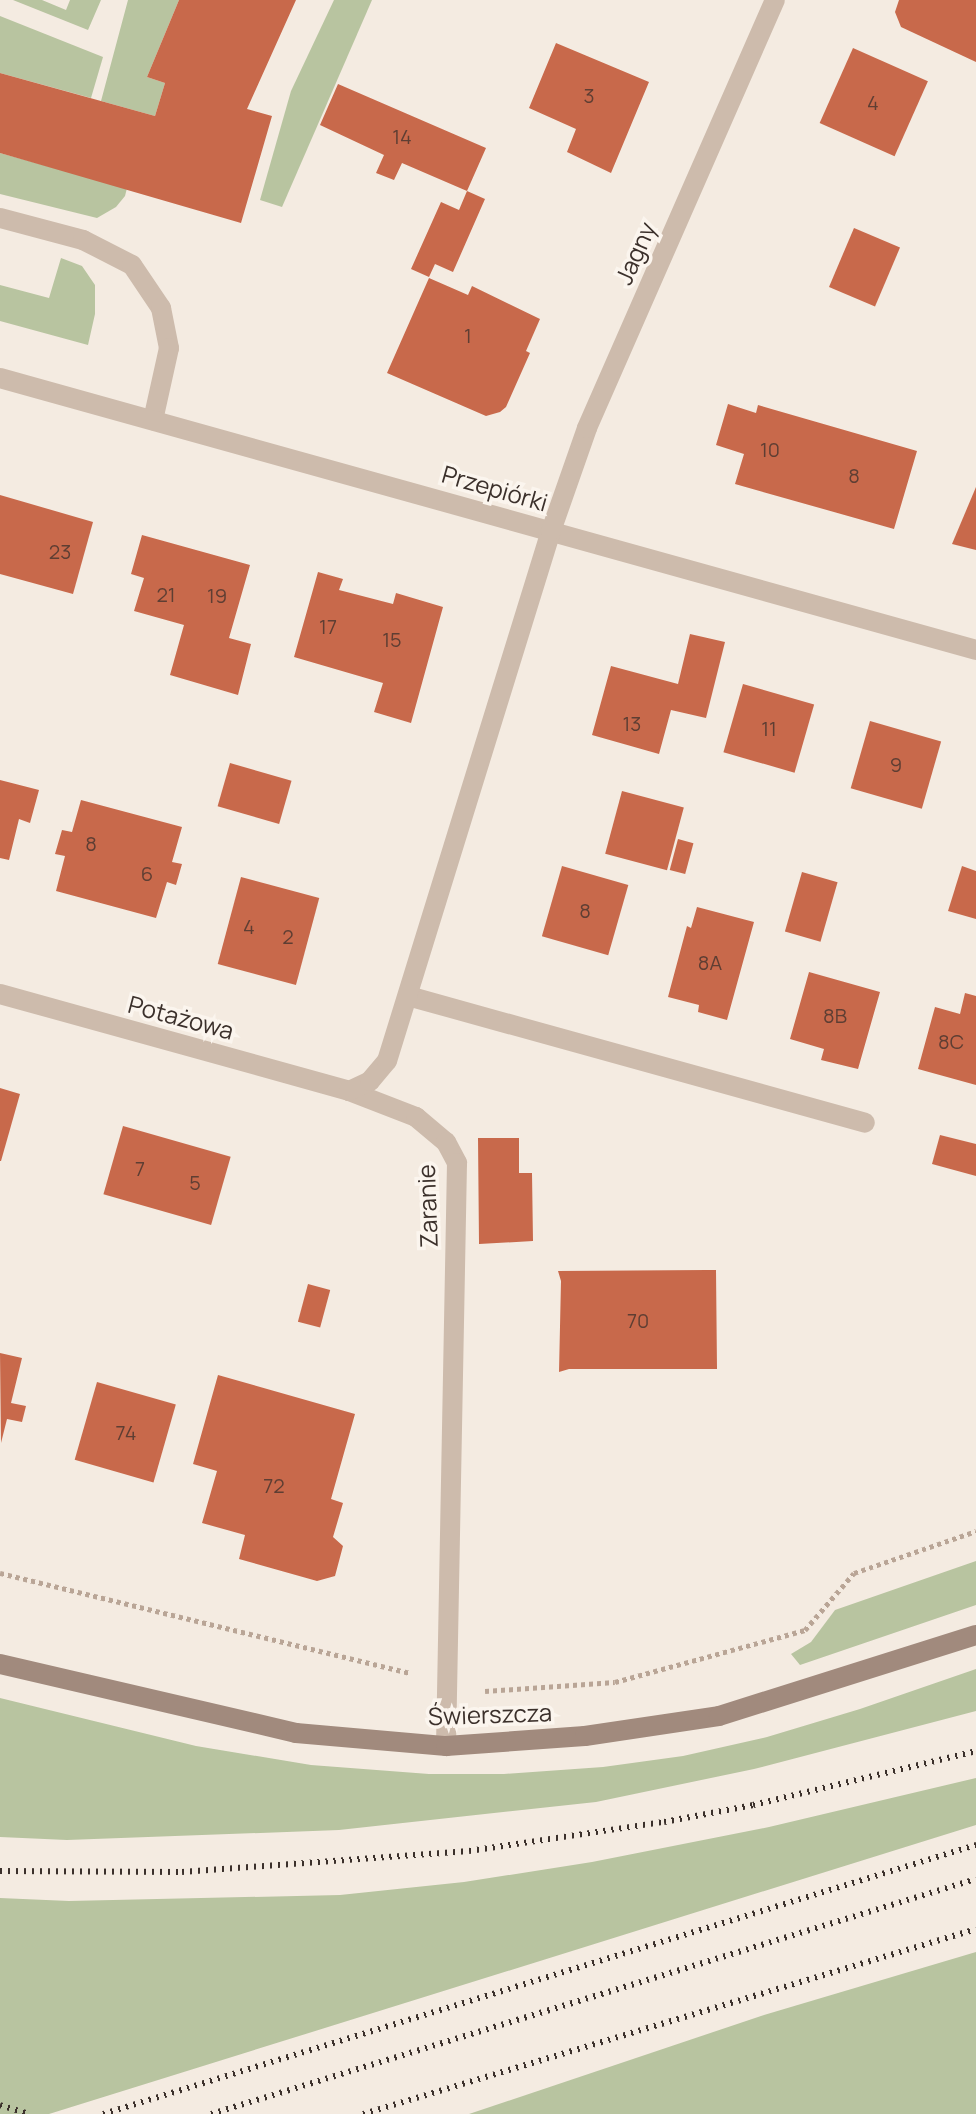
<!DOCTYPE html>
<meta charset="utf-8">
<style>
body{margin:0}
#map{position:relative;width:976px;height:2114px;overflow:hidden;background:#f4ebe1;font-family:Manrope,sans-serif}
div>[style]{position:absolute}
.green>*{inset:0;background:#b8c4a0}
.building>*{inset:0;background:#c8694b;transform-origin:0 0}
.path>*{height:5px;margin-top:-2.5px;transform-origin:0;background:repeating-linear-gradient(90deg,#b9a596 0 4px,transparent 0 8px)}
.lane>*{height:20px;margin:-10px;padding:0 10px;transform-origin:10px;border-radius:10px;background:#cdbbac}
.street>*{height:20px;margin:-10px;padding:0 10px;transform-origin:10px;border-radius:10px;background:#cdbbac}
.secondary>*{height:20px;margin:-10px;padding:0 10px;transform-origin:10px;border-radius:10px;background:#a18a7d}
.rail>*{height:6px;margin-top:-3px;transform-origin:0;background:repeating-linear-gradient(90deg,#3b302b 0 2px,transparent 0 8px)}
span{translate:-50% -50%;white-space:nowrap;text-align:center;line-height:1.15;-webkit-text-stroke:7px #fbf5ee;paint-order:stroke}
.number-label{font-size:20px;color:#5e3e33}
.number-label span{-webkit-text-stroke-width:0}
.street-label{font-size:24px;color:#3b302b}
</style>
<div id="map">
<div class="green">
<div style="clip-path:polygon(13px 0,42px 0,66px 10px,70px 0,101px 0,88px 30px)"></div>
<div style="clip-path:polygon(128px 0,179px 0,147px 77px,165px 83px,155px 116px,101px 101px)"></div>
<div style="clip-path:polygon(334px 0,372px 0,282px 207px,260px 200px,291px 91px)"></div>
<div style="clip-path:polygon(0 16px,103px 57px,91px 98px,0 73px)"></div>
<div style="clip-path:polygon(0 153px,127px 188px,125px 196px,116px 207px,97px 218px,0 194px)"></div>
<div style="clip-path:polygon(61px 258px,82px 266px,95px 285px,95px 314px,88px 345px,0 321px,0 285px,49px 298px)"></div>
<div style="clip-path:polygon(976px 1561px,976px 1605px,800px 1665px,791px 1654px,811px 1642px,835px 1610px)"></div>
<div style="clip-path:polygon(976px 1669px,976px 1711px,754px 1769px,596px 1802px,339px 1830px,67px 1840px,0 1837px,0 1698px,196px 1746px,311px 1765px,429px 1774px,504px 1774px,603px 1767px,683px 1756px,767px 1737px,860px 1709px)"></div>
<div style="clip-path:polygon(976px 1778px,976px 1825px,49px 2114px,0 2114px,0 1898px,69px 1901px,340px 1895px,464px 1882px,592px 1862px,769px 1827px)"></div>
<div style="clip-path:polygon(976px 1952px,976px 2114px,469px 2114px,764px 2015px)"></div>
</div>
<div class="building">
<div style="clip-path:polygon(179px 0,296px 0,247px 109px,272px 116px,241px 223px,0 153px,0 73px,155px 116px,165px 83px,147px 77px)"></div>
<div style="clip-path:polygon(899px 0,976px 0,976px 62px,901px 27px,895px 12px)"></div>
<div style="clip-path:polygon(556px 43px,649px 82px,611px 173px,567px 152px,576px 129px,529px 108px)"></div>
<div style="left:853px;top:48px;width:82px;height:82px;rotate:24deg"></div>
<div style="clip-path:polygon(338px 84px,486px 148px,467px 191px,402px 163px,394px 180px,376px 173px,384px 155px,320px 125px)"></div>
<div style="clip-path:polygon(467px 191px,485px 199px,453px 272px,435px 264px,429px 277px,411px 269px,441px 202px,459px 210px)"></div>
<div style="left:854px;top:228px;width:50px;height:64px;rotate:23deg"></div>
<div style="clip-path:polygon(429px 278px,468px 295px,472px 286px,540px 319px,526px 351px,530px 353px,506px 407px,500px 412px,486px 416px,387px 373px)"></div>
<div style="clip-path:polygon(728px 404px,756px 413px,758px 405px,917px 451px,894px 529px,735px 484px,744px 454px,716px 445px)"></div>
<div style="clip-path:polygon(976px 487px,976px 550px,952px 544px)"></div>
<div style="clip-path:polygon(0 495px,93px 522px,73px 594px,0 574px)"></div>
<div style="clip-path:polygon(142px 535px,250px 565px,229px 638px,251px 644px,238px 695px,170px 675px,184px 625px,134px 611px,144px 578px,131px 574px)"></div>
<div style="clip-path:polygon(318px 572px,343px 579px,339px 590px,393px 604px,396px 593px,443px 607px,411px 723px,374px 712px,383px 683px,294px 657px)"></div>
<div style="clip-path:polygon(690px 634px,725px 642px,706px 718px,671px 710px,659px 754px,592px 735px,611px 666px,678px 684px)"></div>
<div style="left:743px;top:684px;width:74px;height:71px;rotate:16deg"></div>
<div style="left:870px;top:721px;width:74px;height:70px;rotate:16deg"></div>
<div style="left:230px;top:763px;width:64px;height:45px;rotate:16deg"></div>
<div style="clip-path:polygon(0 780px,39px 790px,30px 823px,19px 819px,9px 860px,0 858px)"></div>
<div style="left:622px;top:791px;width:64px;height:65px;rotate:15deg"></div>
<div style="clip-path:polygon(81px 800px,182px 827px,172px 862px,182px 864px,176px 885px,167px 882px,156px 918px,56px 891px,65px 856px,55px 854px,62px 830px,72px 832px)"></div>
<div style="left:678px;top:839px;width:16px;height:32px;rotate:15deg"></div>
<div style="left:562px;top:866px;width:69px;height:73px;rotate:16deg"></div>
<div style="clip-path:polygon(962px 866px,976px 871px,976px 919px,948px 911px)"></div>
<div style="left:802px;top:872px;width:37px;height:62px;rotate:16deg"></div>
<div style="left:241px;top:877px;width:81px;height:90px;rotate:15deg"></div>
<div style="clip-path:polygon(697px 907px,754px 922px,727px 1020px,698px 1012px,699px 1005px,668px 997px,687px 926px,691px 928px)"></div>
<div style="clip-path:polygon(809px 972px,880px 992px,858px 1069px,821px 1060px,824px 1049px,790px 1039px)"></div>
<div style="clip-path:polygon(965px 993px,976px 996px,976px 1085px,918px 1069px,935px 1007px,960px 1014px)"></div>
<div style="clip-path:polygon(0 1088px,20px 1094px,1px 1161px,0 1161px)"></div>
<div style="left:123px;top:1126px;width:112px;height:71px;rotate:16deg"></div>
<div style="clip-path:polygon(940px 1135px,976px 1144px,976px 1176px,932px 1164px)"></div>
<div style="clip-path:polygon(478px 1138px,519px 1138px,519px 1173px,532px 1173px,533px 1241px,479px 1244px)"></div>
<div style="clip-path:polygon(707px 1270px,716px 1270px,717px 1369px,569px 1369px,559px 1372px,561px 1281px,558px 1271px)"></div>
<div style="left:308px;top:1284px;width:23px;height:39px;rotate:15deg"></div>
<div style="clip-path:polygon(0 1353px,22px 1358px,11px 1403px,26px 1406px,22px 1422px,7px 1419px,1px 1443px)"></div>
<div style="clip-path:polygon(218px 1375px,355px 1414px,331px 1499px,343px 1503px,333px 1537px,343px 1546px,335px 1576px,317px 1581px,239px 1559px,245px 1535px,202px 1523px,217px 1471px,193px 1464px)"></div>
<div style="left:97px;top:1382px;width:82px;height:81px;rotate:16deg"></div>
</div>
<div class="path">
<div style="left:0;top:1573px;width:421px;rotate:13.7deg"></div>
<div style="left:485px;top:1691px;width:130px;rotate:-4deg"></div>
<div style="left:615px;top:1682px;width:197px;rotate:-15.3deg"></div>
<div style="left:805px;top:1630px;width:75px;rotate:-49.3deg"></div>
<div style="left:854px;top:1573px;width:129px;rotate:-19deg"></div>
</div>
<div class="lane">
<div style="left:0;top:218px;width:86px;rotate:14.8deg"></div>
<div style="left:83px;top:240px;width:55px;rotate:27deg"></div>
<div style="left:132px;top:265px;width:52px;rotate:56deg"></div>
<div style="left:161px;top:308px;width:41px;rotate:78.7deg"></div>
<div style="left:169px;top:348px;width:74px;rotate:102.5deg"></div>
<div style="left:408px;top:996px;width:474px;rotate:15.5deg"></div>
</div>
<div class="street">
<div style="left:0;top:378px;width:1013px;rotate:15.57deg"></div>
<div style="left:0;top:994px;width:362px;rotate:15.5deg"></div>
<div style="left:349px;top:1091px;width:72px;rotate:21.2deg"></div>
<div style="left:416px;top:1117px;width:39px;rotate:40deg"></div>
<div style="left:446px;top:1142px;width:24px;rotate:62deg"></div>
<div style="left:457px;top:1163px;width:583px;rotate:91.08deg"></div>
<div style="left:349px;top:1091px;width:23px;rotate:-25deg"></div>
<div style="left:370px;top:1081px;width:26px;rotate:-50deg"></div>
<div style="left:387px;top:1061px;width:555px;rotate:-72.81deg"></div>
<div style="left:551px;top:531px;width:109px;rotate:-70.7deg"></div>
<div style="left:587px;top:428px;width:467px;rotate:-66.3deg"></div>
</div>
<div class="secondary">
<div style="left:0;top:1664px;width:304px;rotate:13.1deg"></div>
<div style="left:296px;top:1733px;width:151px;rotate:5deg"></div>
<div style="left:446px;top:1746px;width:139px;rotate:-4.1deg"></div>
<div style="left:585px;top:1736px;width:135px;rotate:-8.5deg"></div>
<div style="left:719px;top:1716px;width:269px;rotate:-17.5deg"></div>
</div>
<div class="rail">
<div style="left:0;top:1871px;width:182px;rotate:0.3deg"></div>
<div style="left:182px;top:1872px;width:288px;rotate:-4.2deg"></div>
<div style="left:469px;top:1851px;width:197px;rotate:-8.5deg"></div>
<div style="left:664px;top:1822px;width:91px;rotate:-10.8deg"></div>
<div style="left:753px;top:1805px;width:229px;rotate:-13.6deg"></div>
<div style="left:0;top:2105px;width:31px;rotate:17deg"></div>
<div style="left:103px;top:2114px;width:914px;rotate:-17.13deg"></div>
<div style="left:211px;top:2114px;width:800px;rotate:-17.08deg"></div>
<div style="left:363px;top:2114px;width:640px;rotate:-16.79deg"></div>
</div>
<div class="number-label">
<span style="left:589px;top:95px">3</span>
<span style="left:873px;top:102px">4</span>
<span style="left:402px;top:136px">14</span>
<span style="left:468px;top:335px">1</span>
<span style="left:770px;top:449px">10</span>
<span style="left:854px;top:475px">8</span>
<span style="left:60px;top:551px">23</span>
<span style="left:166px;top:594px">21</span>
<span style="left:217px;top:595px">19</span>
<span style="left:328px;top:626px">17</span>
<span style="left:392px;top:639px">15</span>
<span style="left:632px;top:723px">13</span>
<span style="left:769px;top:728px">11</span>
<span style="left:896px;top:764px">9</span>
<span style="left:91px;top:843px">8</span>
<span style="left:147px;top:873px">6</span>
<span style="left:585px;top:910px">8</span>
<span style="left:249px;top:926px">4</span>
<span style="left:288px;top:936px">2</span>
<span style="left:710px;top:962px">8A</span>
<span style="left:835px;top:1015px">8B</span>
<span style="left:951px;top:1041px">8C</span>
<span style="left:140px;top:1168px">7</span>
<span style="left:195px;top:1182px">5</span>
<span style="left:638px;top:1320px">70</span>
<span style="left:126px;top:1432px">74</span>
<span style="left:274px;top:1485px">72</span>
</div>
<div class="street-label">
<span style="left:635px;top:253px;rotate:-66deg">Jagny</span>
<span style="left:495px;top:488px;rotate:16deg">Przepiórki</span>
<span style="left:181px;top:1017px;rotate:15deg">Potażowa</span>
<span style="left:427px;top:1206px;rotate:-92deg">Zaranie</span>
<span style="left:490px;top:1714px;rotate:-2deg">Świerszcza</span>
</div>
</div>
